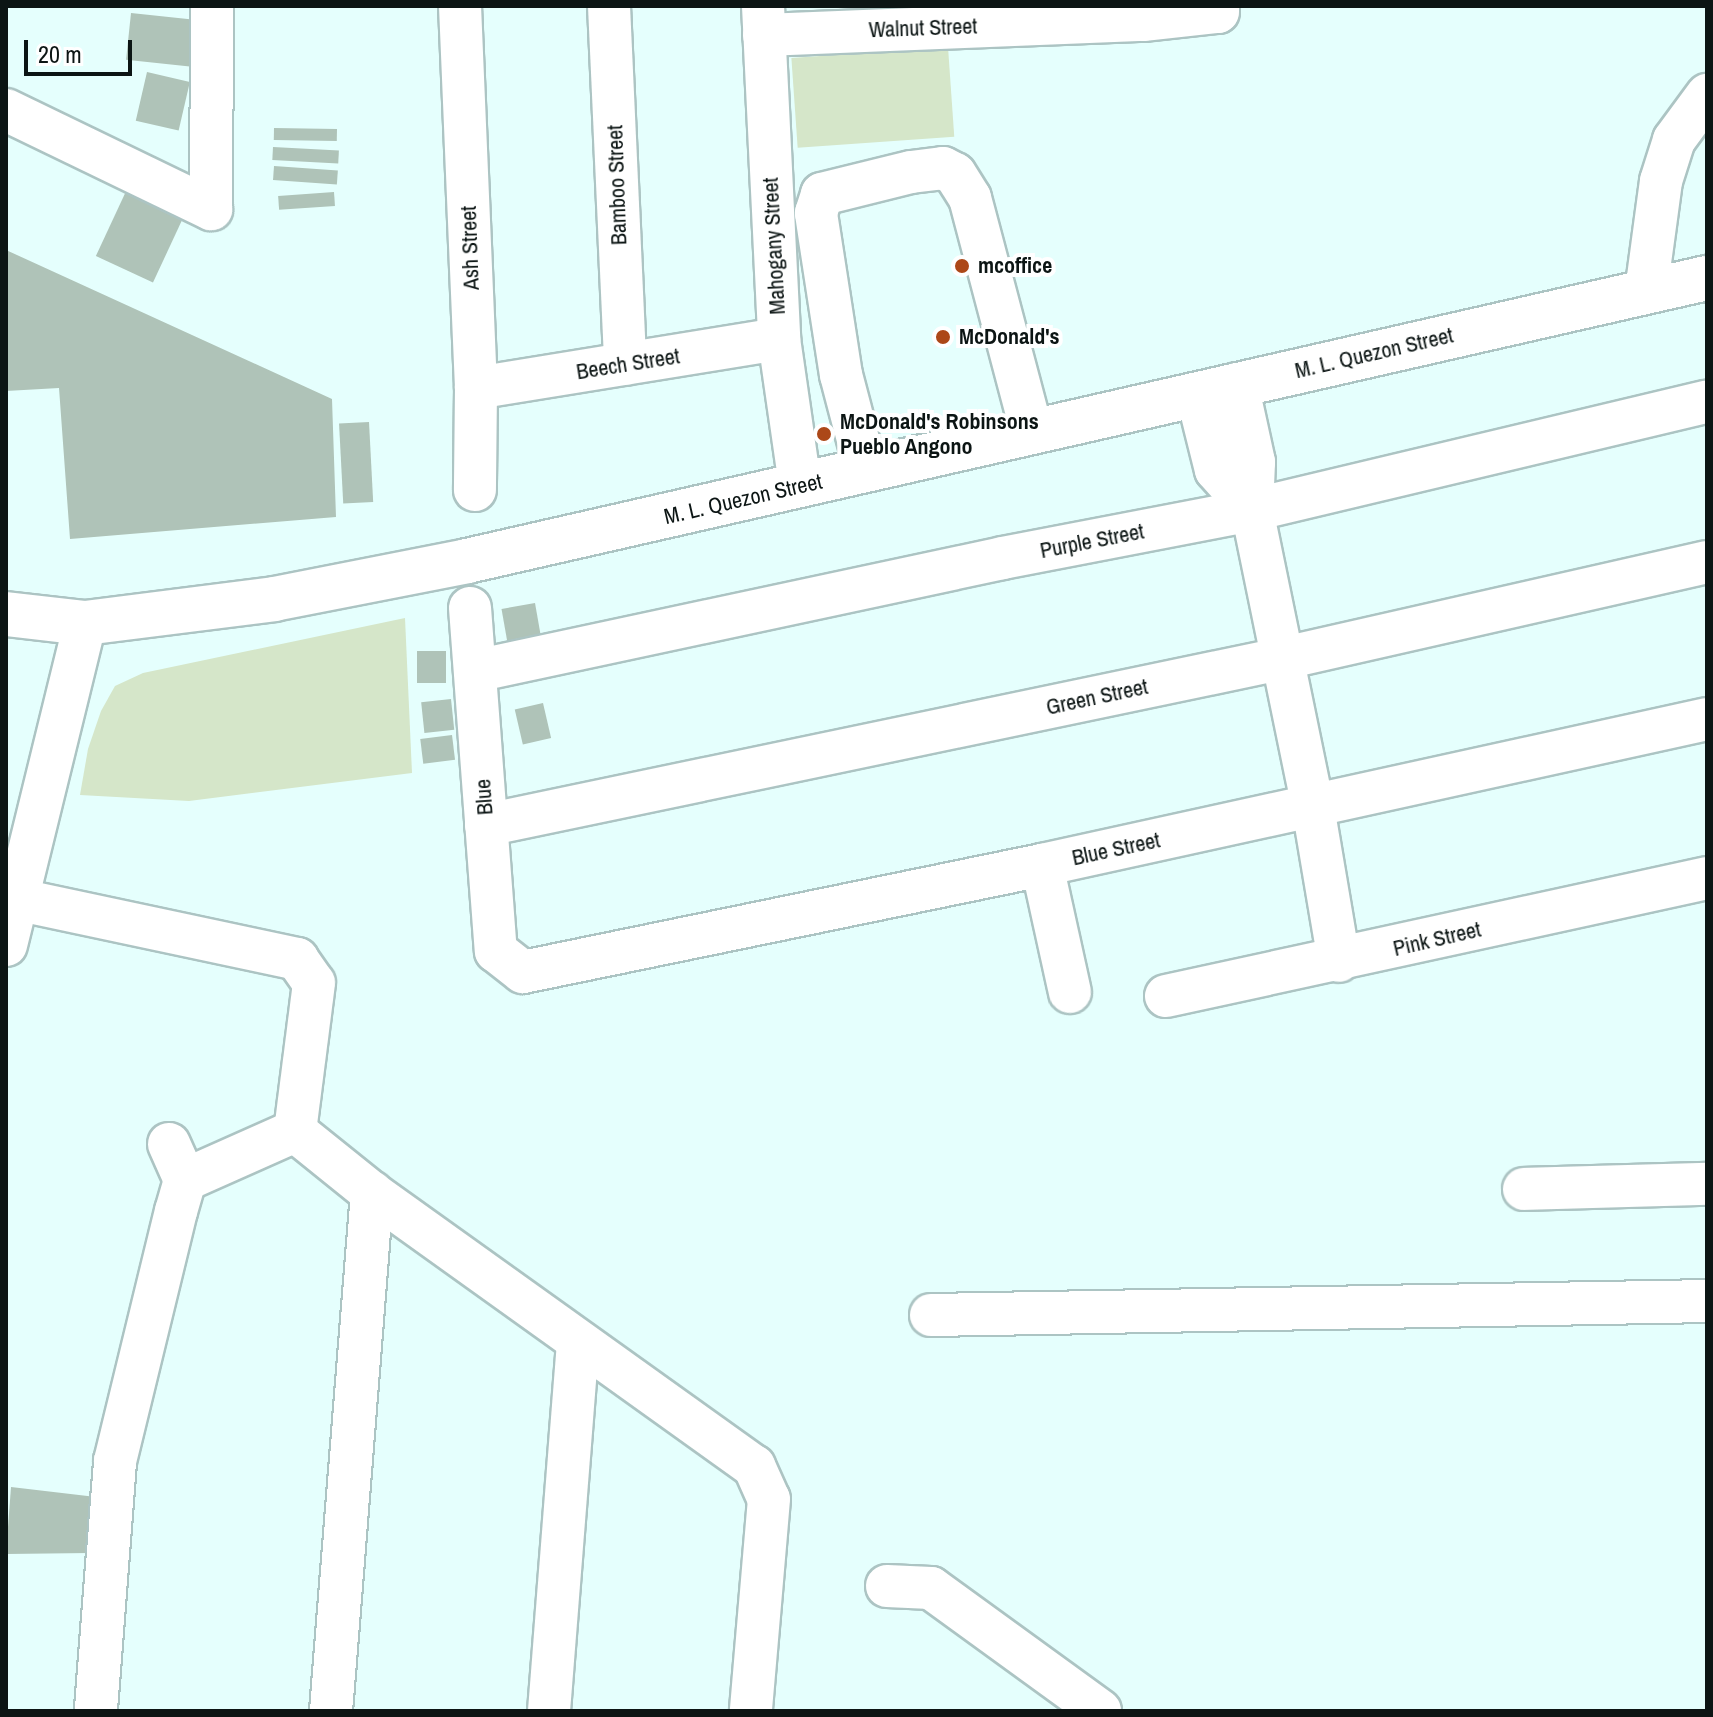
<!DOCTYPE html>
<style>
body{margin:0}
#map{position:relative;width:1713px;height:1717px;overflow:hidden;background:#e5fffd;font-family:"Archivo Narrow",sans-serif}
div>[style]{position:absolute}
.green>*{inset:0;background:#d5e6c9;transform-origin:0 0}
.building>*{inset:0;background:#afc3b8;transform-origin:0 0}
.roads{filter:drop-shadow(2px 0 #acc4c3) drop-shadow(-2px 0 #acc4c3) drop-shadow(0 2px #acc4c3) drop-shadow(0 -2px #acc4c3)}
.minor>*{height:42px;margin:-21px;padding:0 21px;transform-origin:21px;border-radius:21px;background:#fff}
.major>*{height:44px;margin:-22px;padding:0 22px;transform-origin:22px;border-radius:22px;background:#fff}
.dots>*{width:22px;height:22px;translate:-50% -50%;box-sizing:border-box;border:4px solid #fff;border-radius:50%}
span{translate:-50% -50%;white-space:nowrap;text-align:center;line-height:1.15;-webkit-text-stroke:8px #fff;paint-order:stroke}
.street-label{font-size:22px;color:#0c1514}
.poi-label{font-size:22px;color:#0c1514;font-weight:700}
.left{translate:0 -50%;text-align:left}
.frame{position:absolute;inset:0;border:8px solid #0c1514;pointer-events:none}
.scale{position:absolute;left:24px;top:40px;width:108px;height:36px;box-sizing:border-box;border:4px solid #0c1514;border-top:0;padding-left:10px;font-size:24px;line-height:28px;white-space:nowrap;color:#0c1514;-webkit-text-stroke:6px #fff;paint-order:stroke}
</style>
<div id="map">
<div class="green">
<div style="left:948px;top:47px;width:90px;height:157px;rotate:86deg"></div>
<div style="clip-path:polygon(405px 618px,412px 773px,189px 801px,80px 795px,88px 749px,101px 711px,115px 686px,143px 673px)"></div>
</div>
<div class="building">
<div style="left:131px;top:13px;width:64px;height:47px;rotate:6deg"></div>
<div style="left:147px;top:72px;width:44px;height:50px;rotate:13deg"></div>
<div style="left:274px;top:128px;width:63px;height:12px;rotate:1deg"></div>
<div style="left:273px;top:147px;width:66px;height:13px;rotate:3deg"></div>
<div style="left:274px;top:166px;width:64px;height:14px;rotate:4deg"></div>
<div style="left:128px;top:187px;width:63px;height:76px;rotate:25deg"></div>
<div style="left:334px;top:192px;width:14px;height:56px;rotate:86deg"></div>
<div style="clip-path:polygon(6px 250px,332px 399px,336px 517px,70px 539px,59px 388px,6px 391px)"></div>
<div style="left:369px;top:422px;width:80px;height:30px;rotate:87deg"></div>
<div style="left:535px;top:603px;width:39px;height:34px;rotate:80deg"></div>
<div style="left:446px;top:651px;width:32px;height:29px;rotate:90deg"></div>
<div style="left:451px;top:699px;width:31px;height:30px;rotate:84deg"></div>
<div style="left:543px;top:703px;width:36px;height:29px;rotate:77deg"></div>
<div style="left:452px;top:735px;width:25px;height:32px;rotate:83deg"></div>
<div style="clip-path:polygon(11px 1487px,96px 1497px,90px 1553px,6px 1554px)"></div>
</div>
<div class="roads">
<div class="minor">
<div style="left:460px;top:6px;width:382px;rotate:87.6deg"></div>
<div style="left:476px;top:388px;width:102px;rotate:90.6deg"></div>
<div style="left:609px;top:6px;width:358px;rotate:87.4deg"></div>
<div style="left:763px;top:6px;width:333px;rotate:87.2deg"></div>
<div style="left:779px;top:339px;width:148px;rotate:81.8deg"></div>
<div style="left:764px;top:35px;width:381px;rotate:-2.3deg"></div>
<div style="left:1145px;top:20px;width:73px;rotate:-6.3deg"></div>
<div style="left:1218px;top:12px;width:6px;rotate:-90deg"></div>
<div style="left:6px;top:110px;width:228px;rotate:25.8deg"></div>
<div style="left:211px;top:209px;width:203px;rotate:-89.7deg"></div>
<div style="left:1646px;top:292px;width:112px;rotate:-82.3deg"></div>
<div style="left:1661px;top:181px;width:43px;rotate:-72.4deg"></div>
<div style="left:1674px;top:140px;width:56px;rotate:-53.7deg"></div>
<div style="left:1237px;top:384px;width:80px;rotate:77.7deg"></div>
<div style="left:1254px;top:462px;width:48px;rotate:92.4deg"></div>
<div style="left:1252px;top:510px;width:303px;rotate:78.4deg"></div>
<div style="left:1313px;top:807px;width:156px;rotate:80.4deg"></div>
<div style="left:476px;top:388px;width:307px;rotate:-9.2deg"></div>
<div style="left:1197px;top:394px;width:78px;rotate:76deg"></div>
<div style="left:1216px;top:470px;width:54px;rotate:48deg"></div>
<div style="left:866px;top:470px;width:98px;rotate:-104.7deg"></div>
<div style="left:841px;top:375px;width:164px;rotate:-98.8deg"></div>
<div style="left:816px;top:213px;width:20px;rotate:-72deg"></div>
<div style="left:822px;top:194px;width:92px;rotate:-13.9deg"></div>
<div style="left:911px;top:172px;width:32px;rotate:-7deg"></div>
<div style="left:943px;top:168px;width:13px;rotate:27deg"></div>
<div style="left:955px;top:174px;width:28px;rotate:58deg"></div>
<div style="left:970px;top:198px;width:242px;rotate:75.2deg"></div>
<div style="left:470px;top:608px;width:344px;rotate:85.7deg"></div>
<div style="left:496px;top:951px;width:34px;rotate:38deg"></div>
<div style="left:523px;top:972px;width:530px;rotate:-11.65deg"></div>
<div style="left:1042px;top:865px;width:681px;rotate:-12.38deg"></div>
<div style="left:475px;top:671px;width:540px;rotate:-12.08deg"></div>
<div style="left:1003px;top:558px;width:254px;rotate:-10.9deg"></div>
<div style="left:1252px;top:510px;width:468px;rotate:-13.4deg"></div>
<div style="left:486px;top:825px;width:811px;rotate:-11.81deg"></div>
<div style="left:1280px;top:659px;width:438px;rotate:-12.8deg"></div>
<div style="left:1042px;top:865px;width:130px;rotate:77.6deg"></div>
<div style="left:6px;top:897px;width:298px;rotate:12deg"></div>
<div style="left:297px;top:959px;width:29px;rotate:55deg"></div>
<div style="left:314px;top:983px;width:149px;rotate:97.3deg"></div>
<div style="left:295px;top:1131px;width:120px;rotate:156deg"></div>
<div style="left:185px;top:1180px;width:32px;rotate:106deg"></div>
<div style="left:176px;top:1211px;width:258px;rotate:103.7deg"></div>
<div style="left:115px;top:1462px;width:250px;rotate:94.4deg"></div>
<div style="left:6px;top:945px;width:332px;rotate:-76.2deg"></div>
<div style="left:1166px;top:996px;width:554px;rotate:-12.3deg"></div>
<div style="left:295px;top:1131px;width:99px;rotate:38.8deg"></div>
<div style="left:372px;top:1193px;width:470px;rotate:35.6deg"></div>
<div style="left:754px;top:1466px;width:36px;rotate:66deg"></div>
<div style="left:769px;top:1499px;width:213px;rotate:94.9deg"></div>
<div style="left:169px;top:1144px;width:39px;rotate:66deg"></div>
<div style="left:1524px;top:1189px;width:183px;rotate:-1.6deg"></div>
<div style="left:931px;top:1315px;width:776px;rotate:-1.03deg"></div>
<div style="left:887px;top:1586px;width:44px;rotate:2.6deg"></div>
<div style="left:931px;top:1588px;width:209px;rotate:36deg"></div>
<div style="left:331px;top:1711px;width:520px;rotate:-85.47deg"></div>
<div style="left:549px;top:1711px;width:370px;rotate:-85.5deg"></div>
</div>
<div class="major">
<div style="left:6px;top:614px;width:80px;rotate:6.5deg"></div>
<div style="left:85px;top:623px;width:191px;rotate:-7.2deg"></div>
<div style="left:274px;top:599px;width:197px;rotate:-11.1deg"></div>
<div style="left:467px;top:561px;width:1272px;rotate:-12.86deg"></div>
</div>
</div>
<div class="dots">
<div style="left:962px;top:266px;background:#ac4818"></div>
<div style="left:943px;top:337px;background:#ac4818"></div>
<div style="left:824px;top:434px;background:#ac4818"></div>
</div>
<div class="street-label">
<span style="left:923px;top:28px;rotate:-2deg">Walnut Street</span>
<span style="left:617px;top:185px;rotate:-92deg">Bamboo Street</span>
<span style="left:774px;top:246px;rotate:-93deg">Mahogany Street</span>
<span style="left:470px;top:248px;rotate:-92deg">Ash Street</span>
<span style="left:1374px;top:353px;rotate:-13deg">M. L. Quezon Street</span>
<span style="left:628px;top:364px;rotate:-9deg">Beech Street</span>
<span style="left:743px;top:499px;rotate:-13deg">M. L. Quezon Street</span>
<span style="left:1092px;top:541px;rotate:-11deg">Purple Street</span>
<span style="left:1097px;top:697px;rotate:-12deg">Green Street</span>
<span style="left:484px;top:797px;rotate:-94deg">Blue</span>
<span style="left:1116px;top:849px;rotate:-12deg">Blue Street</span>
<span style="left:1437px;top:939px;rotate:-13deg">Pink Street</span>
</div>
<div class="poi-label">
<span class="left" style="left:978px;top:266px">mcoffice</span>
<span class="left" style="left:959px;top:337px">McDonald's</span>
<span class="left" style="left:840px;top:434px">McDonald's Robinsons<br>Pueblo Angono</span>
</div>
<div class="frame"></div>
<div class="scale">20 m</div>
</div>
